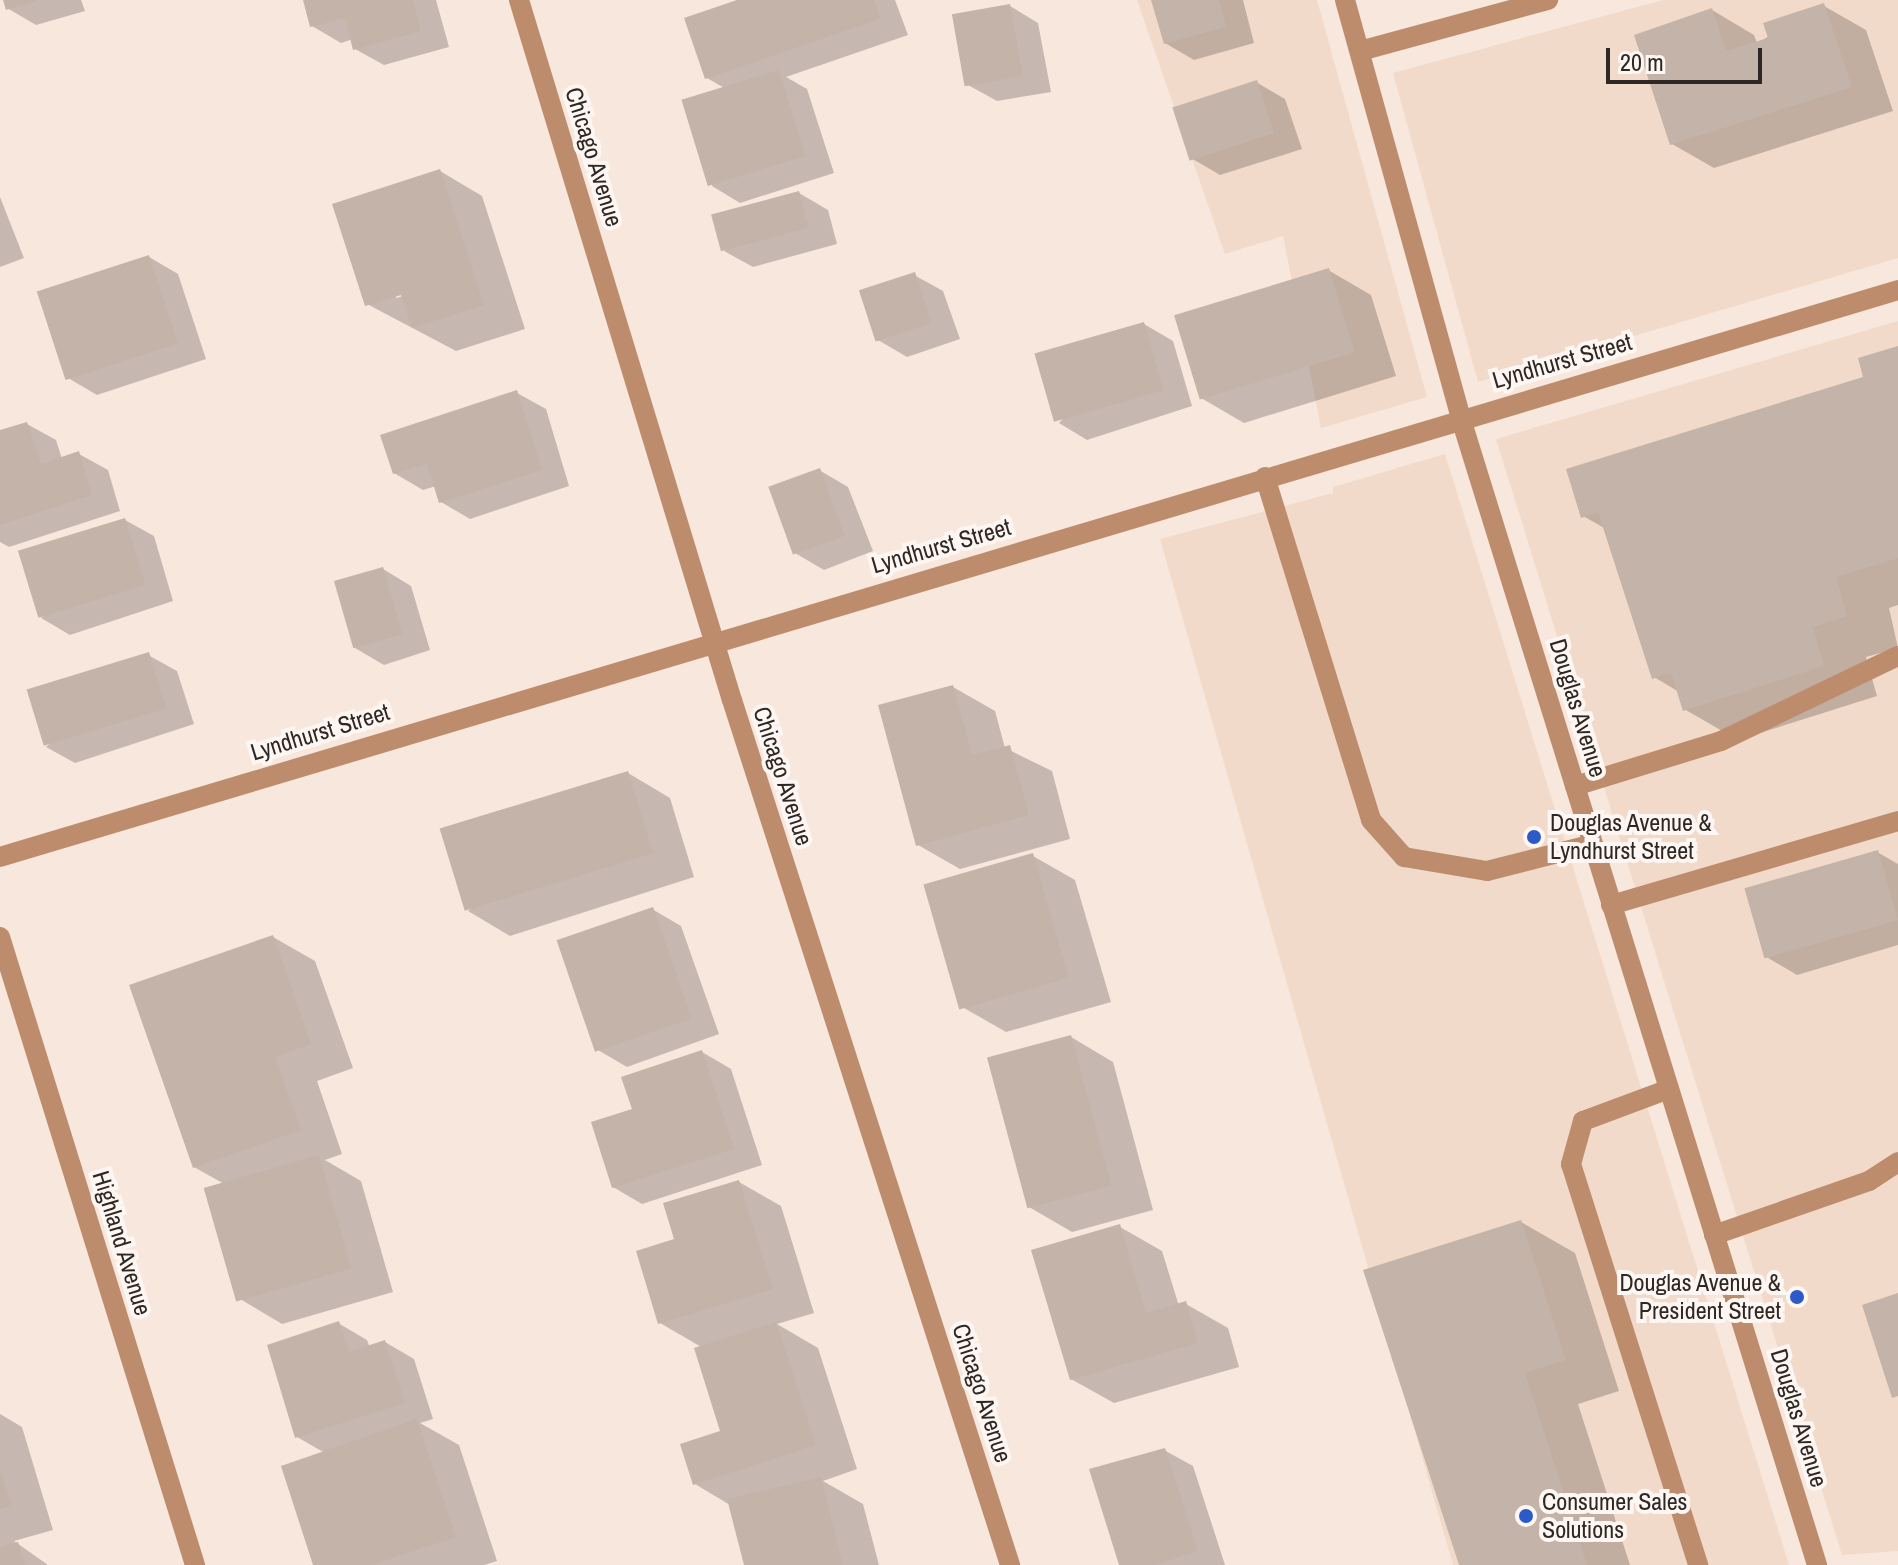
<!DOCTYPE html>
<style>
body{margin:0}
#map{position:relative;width:1898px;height:1565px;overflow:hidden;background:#f8e7dc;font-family:"Archivo Narrow",sans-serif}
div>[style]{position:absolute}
.built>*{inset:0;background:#f2daca}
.shadow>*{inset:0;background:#0003}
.building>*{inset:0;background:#c3b3a8;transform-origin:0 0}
.minor>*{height:20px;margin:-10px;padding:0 10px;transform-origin:10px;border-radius:10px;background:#bd8c6d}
.dots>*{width:22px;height:22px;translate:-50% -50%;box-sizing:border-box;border:4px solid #fdf6f2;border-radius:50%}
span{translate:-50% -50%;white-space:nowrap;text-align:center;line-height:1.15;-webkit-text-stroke:8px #fdf6f2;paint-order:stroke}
.street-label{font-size:24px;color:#2e2824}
.poi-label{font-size:24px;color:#2e2824}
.left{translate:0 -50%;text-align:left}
.right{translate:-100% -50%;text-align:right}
.scale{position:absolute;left:1606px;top:48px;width:156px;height:36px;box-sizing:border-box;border:4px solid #2e2824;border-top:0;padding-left:10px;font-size:24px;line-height:28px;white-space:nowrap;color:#2e2824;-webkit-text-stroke:6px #fdf6f2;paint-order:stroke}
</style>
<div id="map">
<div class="built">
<div style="clip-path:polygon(1137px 0,1317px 0,1427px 397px,1321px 428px,1283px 236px,1225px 254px)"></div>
<div style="clip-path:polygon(1663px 0,1898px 0,1898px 258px,1478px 382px,1393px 73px)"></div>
<div style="clip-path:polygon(1898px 321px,1898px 1551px,1842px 1555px,1496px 439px)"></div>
<div style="clip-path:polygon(1445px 454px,1789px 1565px,1453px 1565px,1160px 539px,1333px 493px,1333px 487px)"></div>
</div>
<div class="shadow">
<div style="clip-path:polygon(5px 0,81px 0,85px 11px,36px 25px,7px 8px)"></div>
<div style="clip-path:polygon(305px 0,436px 0,449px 47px,384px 65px,355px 49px,353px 39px,341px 43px,312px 26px)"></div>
<div style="clip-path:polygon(743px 0,895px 0,908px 35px,786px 77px,807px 89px,834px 173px,740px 203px,712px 186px,726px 89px,707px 78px)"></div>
<div style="clip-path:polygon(1154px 0,1243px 0,1254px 43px,1194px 60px,1165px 43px)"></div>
<div style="clip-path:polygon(1010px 6px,1038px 23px,1051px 92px,997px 101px,968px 85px)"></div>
<div style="clip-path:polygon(1824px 6px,1866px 30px,1893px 111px,1714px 168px,1672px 144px,1712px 10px,1754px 35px,1757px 43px)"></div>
<div style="clip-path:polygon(1256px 82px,1285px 99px,1302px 149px,1220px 175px,1191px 158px)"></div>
<div style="clip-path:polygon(evenodd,440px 171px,482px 196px,525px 329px,456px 351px,367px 304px,440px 171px,396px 294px,411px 294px,396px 298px,396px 294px)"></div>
<div style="clip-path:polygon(799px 193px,828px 210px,837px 244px,753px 267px,724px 251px)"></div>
<div style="clip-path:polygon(0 197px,24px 258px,0 267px)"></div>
<div style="clip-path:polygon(149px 257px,178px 274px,206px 359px,97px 395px,68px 378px)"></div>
<div style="clip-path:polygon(1328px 270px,1371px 295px,1396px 376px,1244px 423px,1201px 398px)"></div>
<div style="clip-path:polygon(914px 275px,943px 291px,960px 339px,907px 357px,878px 340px)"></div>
<div style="clip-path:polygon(1144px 324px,1173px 341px,1192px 406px,1087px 440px,1059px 423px)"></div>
<div style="clip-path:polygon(1898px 348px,1898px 605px,1889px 608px,1898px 648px,1866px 657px,1877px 696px,1738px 740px,1684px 709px,1679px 692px,1654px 677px,1606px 529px,1583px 516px,1866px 378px)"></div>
<div style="clip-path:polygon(517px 393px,546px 409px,569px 486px,470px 519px,441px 502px,436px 486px,423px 490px,394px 473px)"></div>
<div style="clip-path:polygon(27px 424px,56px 440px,62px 459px,79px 454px,108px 470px,120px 511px,9px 547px,0 542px,0 433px)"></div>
<div style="clip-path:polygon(819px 470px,848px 487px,873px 551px,824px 570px,795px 553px)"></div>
<div style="clip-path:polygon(125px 520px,154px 536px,173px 601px,70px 635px,41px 618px)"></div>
<div style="clip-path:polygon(383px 569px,411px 586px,430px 650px,384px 665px,355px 648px)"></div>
<div style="clip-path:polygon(148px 655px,177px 671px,194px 724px,75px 763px,46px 747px)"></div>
<div style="clip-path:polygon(953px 687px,995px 711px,1005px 748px,1052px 771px,1070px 839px,960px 869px,918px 845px)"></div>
<div style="clip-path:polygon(628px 773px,670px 798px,694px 877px,510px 936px,468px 911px)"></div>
<div style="clip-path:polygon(1877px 852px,1898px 864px,1898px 945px,1797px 975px,1768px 958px)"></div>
<div style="clip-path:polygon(1033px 856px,1075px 880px,1111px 1002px,1006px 1032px,964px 1008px)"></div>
<div style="clip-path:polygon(652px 909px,681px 926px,719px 1034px,627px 1067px,598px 1050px)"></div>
<div style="clip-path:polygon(273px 937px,315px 961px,353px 1068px,317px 1081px,342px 1154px,325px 1160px,361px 1181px,393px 1292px,282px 1324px,240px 1299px,226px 1185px,194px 1167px)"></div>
<div style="clip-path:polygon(1071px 1037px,1113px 1062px,1153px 1210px,1072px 1232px,1029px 1207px)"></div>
<div style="clip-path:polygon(702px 1052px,731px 1069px,762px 1165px,642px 1204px,613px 1187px,634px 1111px)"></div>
<div style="clip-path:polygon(739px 1182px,781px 1206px,814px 1313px,777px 1324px,818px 1348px,857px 1469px,823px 1481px,863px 1504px,879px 1565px,746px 1565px,730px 1505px,695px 1484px,722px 1433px,703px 1348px,660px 1323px,676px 1241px)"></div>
<div style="clip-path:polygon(1521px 1222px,1575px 1253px,1619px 1391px,1578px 1404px,1630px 1565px,1461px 1565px)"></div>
<div style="clip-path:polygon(1120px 1227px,1162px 1251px,1179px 1306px,1186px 1304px,1228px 1328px,1239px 1367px,1114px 1403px,1071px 1379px)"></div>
<div style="clip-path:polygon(338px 1323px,367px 1340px,370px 1348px,385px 1342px,414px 1359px,433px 1419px,420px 1423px,459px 1445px,497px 1561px,484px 1565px,315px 1565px,325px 1453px,297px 1437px)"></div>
<div style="clip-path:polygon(0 1414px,22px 1427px,53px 1530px,14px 1541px,48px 1565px,0 1565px)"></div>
<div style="clip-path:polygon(1164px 1450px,1193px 1466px,1225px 1565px,1121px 1565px)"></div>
</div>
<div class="building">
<div style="clip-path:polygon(3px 0,36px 0,36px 1px,6px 10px)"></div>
<div style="clip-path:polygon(303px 0,413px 0,421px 31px,353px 50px,345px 18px,310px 27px)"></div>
<div style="clip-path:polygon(737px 0,874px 0,880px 19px,705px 79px,684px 18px)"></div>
<div style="clip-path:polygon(1151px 0,1219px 0,1226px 27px,1164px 44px)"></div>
<div style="clip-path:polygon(1824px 3px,1852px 87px,1670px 145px,1634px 35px,1712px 8px,1726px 51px,1768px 38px,1763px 23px)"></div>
<div style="left:1010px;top:4px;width:73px;height:59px;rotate:80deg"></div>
<div style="left:779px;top:70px;width:90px;height:102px;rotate:73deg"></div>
<div style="left:1257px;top:80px;width:56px;height:89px;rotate:72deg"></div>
<div style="clip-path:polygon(440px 169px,484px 305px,412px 328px,401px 295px,365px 306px,332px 204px)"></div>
<div style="left:799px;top:191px;width:38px;height:91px;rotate:75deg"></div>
<div style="left:149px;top:255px;width:93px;height:118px;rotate:72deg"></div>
<div style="left:1329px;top:268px;width:88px;height:162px;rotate:73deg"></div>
<div style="left:915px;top:272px;width:54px;height:59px;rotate:72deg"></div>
<div style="left:1144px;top:322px;width:71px;height:114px;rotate:74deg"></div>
<div style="clip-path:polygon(1898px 346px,1898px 558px,1836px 577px,1847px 616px,1813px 627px,1824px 666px,1683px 711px,1671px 673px,1652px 679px,1598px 512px,1581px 518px,1566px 469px,1863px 377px,1858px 358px)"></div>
<div style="clip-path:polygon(517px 390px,542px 470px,439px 503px,427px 464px,393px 474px,380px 435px)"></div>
<div style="clip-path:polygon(27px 422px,41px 464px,79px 451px,92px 495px,0 525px,0 430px)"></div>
<div style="left:820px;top:468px;width:72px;height:55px;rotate:70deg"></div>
<div style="left:125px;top:518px;width:70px;height:112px;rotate:73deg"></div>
<div style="left:383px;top:567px;width:70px;height:51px;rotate:74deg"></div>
<div style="left:149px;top:652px;width:59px;height:128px;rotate:73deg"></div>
<div style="clip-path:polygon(953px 685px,972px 755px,1010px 745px,1029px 815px,916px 846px,878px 705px)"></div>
<div style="left:628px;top:771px;width:86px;height:197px;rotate:73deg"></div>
<div style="left:1878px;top:850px;width:73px;height:139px;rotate:74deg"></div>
<div style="left:1033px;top:853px;width:130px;height:114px;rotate:74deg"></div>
<div style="left:653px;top:907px;width:118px;height:102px;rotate:71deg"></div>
<div style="clip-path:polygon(273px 935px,311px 1044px,275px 1057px,301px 1130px,193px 1168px,129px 985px)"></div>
<div style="left:1071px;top:1035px;width:156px;height:87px;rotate:75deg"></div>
<div style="clip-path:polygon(702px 1050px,734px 1149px,612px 1188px,591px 1122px,632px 1109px,621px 1077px)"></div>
<div style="left:319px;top:1155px;width:118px;height:120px;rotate:74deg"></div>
<div style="clip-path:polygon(739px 1180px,773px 1289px,658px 1324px,636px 1251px,674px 1239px,663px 1203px)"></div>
<div style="clip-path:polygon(1521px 1220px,1566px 1360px,1525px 1373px,1587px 1565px,1459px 1565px,1363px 1270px)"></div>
<div style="clip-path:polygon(1120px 1224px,1146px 1313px,1186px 1301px,1198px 1343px,1070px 1380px,1031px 1250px)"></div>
<div style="clip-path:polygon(1898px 1293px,1898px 1396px,1892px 1398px,1862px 1305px)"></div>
<div style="clip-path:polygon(339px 1321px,349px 1352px,385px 1340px,405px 1403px,295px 1438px,267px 1345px)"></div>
<div style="clip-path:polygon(776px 1322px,816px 1445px,693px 1485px,680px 1444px,720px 1431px,694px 1348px)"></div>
<div style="clip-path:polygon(417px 1419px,456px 1537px,371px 1565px,313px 1565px,281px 1466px)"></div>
<div style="clip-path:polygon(1165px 1448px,1198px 1551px,1154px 1565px,1119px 1565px,1089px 1469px)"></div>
<div style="clip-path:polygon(0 1469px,12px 1506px,0 1509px)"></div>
<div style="clip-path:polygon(821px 1477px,843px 1565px,744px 1565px,727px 1499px)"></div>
<div style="clip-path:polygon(18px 1542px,25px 1565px,0 1565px,0 1547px)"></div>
</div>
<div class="minor">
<div style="left:519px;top:0;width:732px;rotate:73.08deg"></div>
<div style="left:732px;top:700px;width:909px;rotate:72.18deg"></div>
<div style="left:1345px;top:0;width:435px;rotate:74.5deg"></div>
<div style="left:1461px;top:419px;width:1200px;rotate:72.74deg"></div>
<div style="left:1360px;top:51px;width:195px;rotate:-15.2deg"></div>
<div style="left:1265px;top:477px;width:359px;rotate:72.8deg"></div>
<div style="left:1371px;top:820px;width:50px;rotate:48.3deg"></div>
<div style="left:1404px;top:857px;width:84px;rotate:9.6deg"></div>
<div style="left:1487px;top:871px;width:109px;rotate:-14.3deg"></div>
<div style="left:1575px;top:786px;width:153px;rotate:-17.1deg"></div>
<div style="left:1721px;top:741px;width:196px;rotate:-25.7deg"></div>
<div style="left:0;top:857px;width:1981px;rotate:-16.63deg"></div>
<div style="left:1611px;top:905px;width:299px;rotate:-16.3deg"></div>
<div style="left:0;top:937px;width:658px;rotate:72.75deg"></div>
<div style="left:1669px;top:1089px;width:92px;rotate:159.6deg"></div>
<div style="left:1583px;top:1121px;width:45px;rotate:105.6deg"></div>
<div style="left:1571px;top:1164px;width:421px;rotate:72.4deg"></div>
<div style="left:1714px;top:1235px;width:164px;rotate:-19.2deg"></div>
<div style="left:1869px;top:1181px;width:35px;rotate:-33deg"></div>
</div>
<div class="dots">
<div style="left:1534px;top:837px;background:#2d5ac9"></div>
<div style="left:1797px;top:1297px;background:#2d5ac9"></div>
<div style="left:1526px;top:1516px;background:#2d5ac9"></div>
</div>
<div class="street-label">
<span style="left:594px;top:157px;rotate:73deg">Chicago Avenue</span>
<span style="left:1562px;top:361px;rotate:-16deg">Lyndhurst Street</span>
<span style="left:941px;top:546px;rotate:-16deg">Lyndhurst Street</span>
<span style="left:1578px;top:708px;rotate:73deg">Douglas Avenue</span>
<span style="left:320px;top:732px;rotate:-17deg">Lyndhurst Street</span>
<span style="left:783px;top:776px;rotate:72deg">Chicago Avenue</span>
<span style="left:122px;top:1243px;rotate:73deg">Highland Avenue</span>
<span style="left:982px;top:1393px;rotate:72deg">Chicago Avenue</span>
<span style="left:1799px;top:1418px;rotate:73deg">Douglas Avenue</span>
</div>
<div class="poi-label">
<span class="left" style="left:1550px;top:837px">Douglas Avenue &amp;<br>Lyndhurst Street</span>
<span class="right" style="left:1781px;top:1297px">Douglas Avenue &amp;<br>President Street</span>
<span class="left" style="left:1542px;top:1516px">Consumer Sales<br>Solutions</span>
</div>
<div class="scale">20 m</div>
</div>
